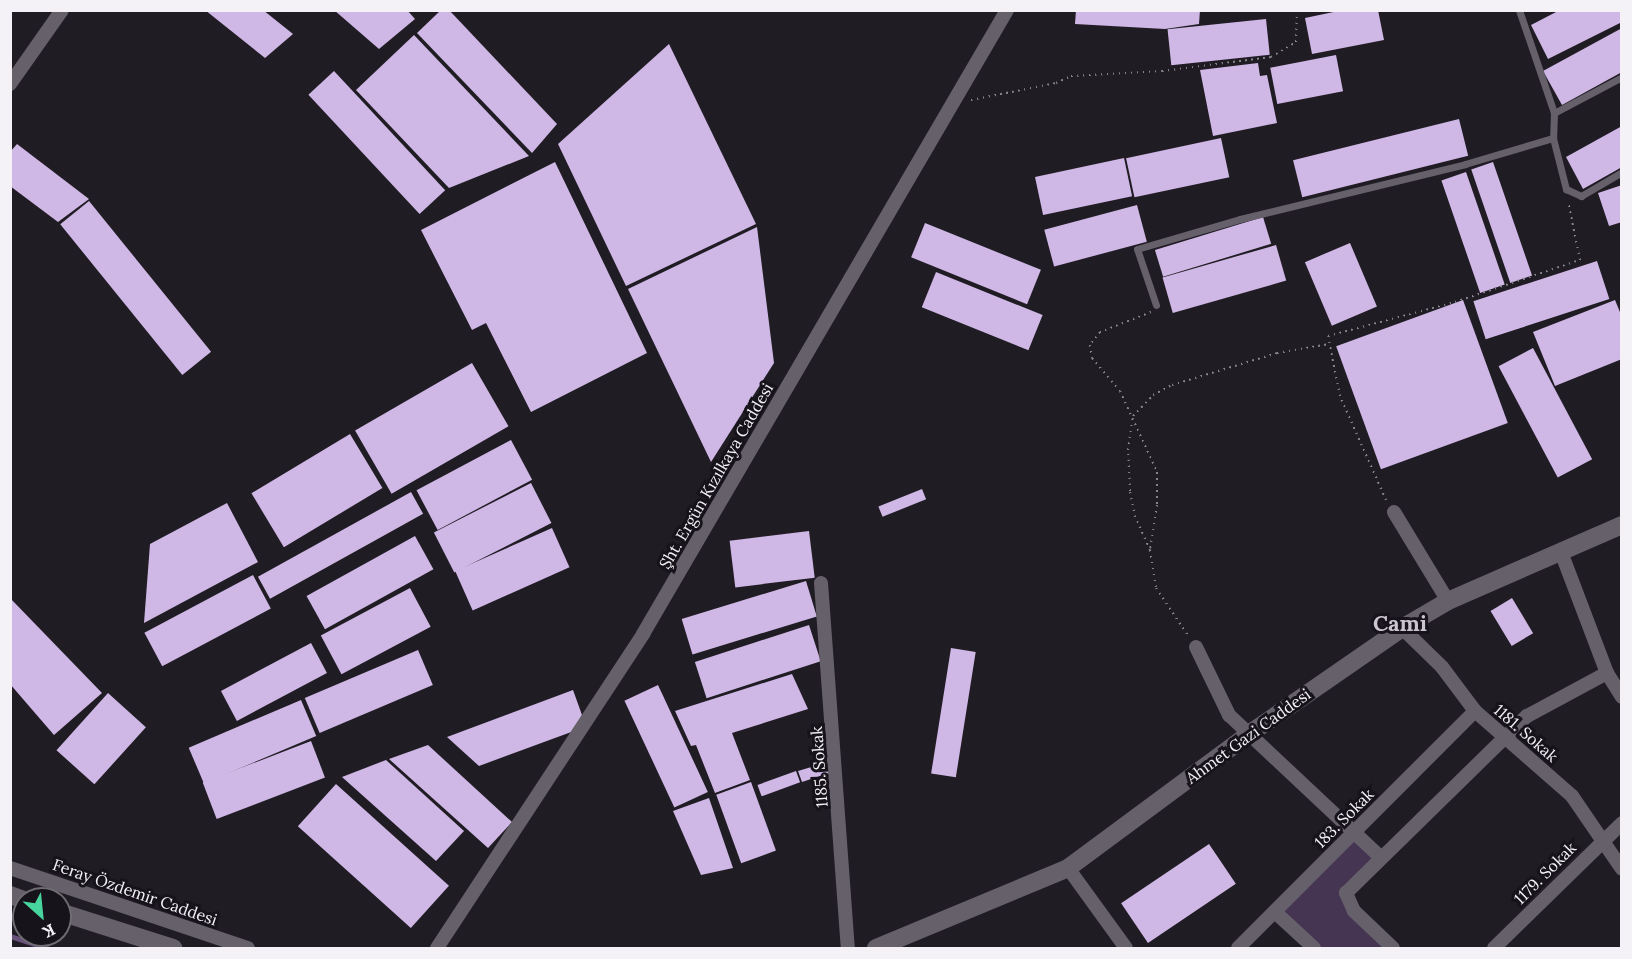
<!DOCTYPE html>
<meta charset="utf-8">
<style>
body{margin:0}
#map{position:relative;width:1632px;height:959px;overflow:hidden;background:#201c24;font-family:Lora,serif}
div>[style]{position:absolute}
.green>*{inset:0;background:#453552}
.stream>*{height:4.5px;margin:-2.25px;padding:0 2.25px;transform-origin:2.25px;border-radius:2.25px;background:#675079}
.building>*{inset:0;background:#d0b8e6;transform-origin:0 0}
.path>*{height:2px;margin-top:-1px;transform-origin:0;background:repeating-linear-gradient(90deg,#86838a 0 1.5px,transparent 0 6px)}
.lane>*{height:7px;margin:-3.5px;padding:0 3.5px;transform-origin:3.5px;border-radius:3.5px;background:#65606a}
.street>*{height:14px;margin:-7px;padding:0 7px;transform-origin:7px;border-radius:7px;background:#65606a}
.secondary>*{height:18px;margin:-9px;padding:0 9px;transform-origin:9px;border-radius:9px;background:#65606a}
span{translate:-50% -50%;white-space:nowrap;text-align:center;line-height:1.15;-webkit-text-stroke:6px #17131a;paint-order:stroke}
.street-label{font-size:16px;color:#f4f1f7}
.district-label{font-size:22px;color:#cbc5d0;font-weight:700}
.frame{position:absolute;inset:0;border:12px solid #f4f1f7;pointer-events:none}
.north{position:absolute;left:12px;top:887px;width:60px;height:60px;box-sizing:border-box;background:#17131a;border:2px solid #6f6c72;border-radius:50%;rotate:153deg;font-size:16px;font-weight:700;line-height:24px;text-align:center;color:#f4f1f7}
.north::after{content:'';display:block;margin:auto;width:21px;height:27px;background:#48d49d;clip-path:polygon(50% 0,100% 100%,50% 72%,0 100%)}
</style>
<div id="map">
<div class="green">
<div style="clip-path:polygon(1354px 831px,1380px 857px,1346px 893px,1393px 948px,1314px 948px,1275px 912px)"></div>
</div>
<div class="stream">
<div style="left:10px;top:936px;width:40px;rotate:18deg"></div>
</div>
<div class="building">
<div style="clip-path:polygon(205px 10px,263px 10px,293px 34px,265px 58px)"></div>
<div style="clip-path:polygon(334px 10px,407px 10px,415px 19px,379px 49px)"></div>
<div style="clip-path:polygon(441px 10px,449px 10px,557px 124px,532px 153px,417px 33px)"></div>
<div style="clip-path:polygon(1076px 10px,1200px 10px,1199px 24px,1165px 29px,1075px 24px)"></div>
<div style="clip-path:polygon(1343px 10px,1378px 10px,1384px 40px,1312px 54px,1305px 18px)"></div>
<div style="clip-path:polygon(1560px 10px,1622px 10px,1622px 22px,1548px 59px,1531px 25px)"></div>
<div style="left:1266px;top:19px;width:36px;height:99px;rotate:84deg"></div>
<div style="clip-path:polygon(1622px 28px,1622px 72px,1562px 105px,1543px 71px)"></div>
<div style="clip-path:polygon(414px 35px,529px 156px,449px 188px,356px 90px)"></div>
<div style="clip-path:polygon(669px 44px,756px 224px,626px 286px,558px 144px)"></div>
<div style="left:1336px;top:55px;width:37px;height:67px;rotate:79deg"></div>
<div style="clip-path:polygon(1258px 63px,1260px 76px,1267px 75px,1277px 123px,1213px 136px,1200px 70px)"></div>
<div style="left:334px;top:71px;width:163px;height:35px;rotate:47deg"></div>
<div style="left:1459px;top:119px;width:38px;height:171px;rotate:76deg"></div>
<div style="clip-path:polygon(1622px 126px,1622px 167px,1583px 189px,1566px 157px)"></div>
<div style="left:1221px;top:138px;width:40px;height:97px;rotate:78deg"></div>
<div style="clip-path:polygon(17px 144px,89px 199px,58px 222px,10px 186px,10px 152px)"></div>
<div style="left:1124px;top:158px;width:39px;height:91px;rotate:78deg"></div>
<div style="clip-path:polygon(555px 162px,647px 353px,531px 412px,486px 323px,472px 330px,421px 230px)"></div>
<div style="left:1493px;top:162px;width:120px;height:23px;rotate:71deg"></div>
<div style="left:1466px;top:172px;width:119px;height:26px;rotate:71deg"></div>
<div style="clip-path:polygon(1622px 185px,1622px 222px,1609px 226px,1598px 193px)"></div>
<div style="left:89px;top:201px;width:194px;height:37px;rotate:51deg"></div>
<div style="left:1137px;top:205px;width:38px;height:96px;rotate:75deg"></div>
<div style="left:1263px;top:217px;width:28px;height:113px;rotate:73deg"></div>
<div style="left:925px;top:223px;width:125px;height:37px;rotate:22deg"></div>
<div style="clip-path:polygon(757px 227px,774px 363px,711px 462px,628px 289px)"></div>
<div style="left:1350px;top:243px;width:69px;height:49px;rotate:67deg"></div>
<div style="left:1276px;top:245px;width:37px;height:118px;rotate:74deg"></div>
<div style="left:1597px;top:261px;width:40px;height:130px;rotate:72deg"></div>
<div style="left:936px;top:272px;width:115px;height:38px;rotate:22deg"></div>
<div style="left:1463px;top:300px;width:131px;height:135px;rotate:70deg"></div>
<div style="clip-path:polygon(1615px 300px,1622px 317px,1622px 359px,1555px 386px,1533px 332px)"></div>
<div style="left:1533px;top:348px;width:126px;height:39px;rotate:62deg"></div>
<div style="left:472px;top:363px;width:73px;height:135px;rotate:60deg"></div>
<div style="left:350px;top:434px;width:63px;height:115px;rotate:59deg"></div>
<div style="left:511px;top:440px;width:45px;height:107px;rotate:62deg"></div>
<div style="left:531px;top:483px;width:45px;height:109px;rotate:63deg"></div>
<div style="left:922px;top:489px;width:11px;height:47px;rotate:68deg"></div>
<div style="left:411px;top:492px;width:25px;height:175px;rotate:61deg"></div>
<div style="clip-path:polygon(227px 503px,258px 562px,144px 623px,150px 544px)"></div>
<div style="left:552px;top:528px;width:43px;height:106px;rotate:66deg"></div>
<div style="left:809px;top:531px;width:47px;height:80px;rotate:83deg"></div>
<div style="left:415px;top:536px;width:38px;height:124px;rotate:61deg"></div>
<div style="left:253px;top:575px;width:38px;height:123px;rotate:62deg"></div>
<div style="left:806px;top:581px;width:37px;height:130px;rotate:73deg"></div>
<div style="left:410px;top:588px;width:44px;height:101px;rotate:62deg"></div>
<div style="clip-path:polygon(10px 598px,102px 693px,54px 735px,10px 684px)"></div>
<div style="left:1512px;top:598px;width:41px;height:25px;rotate:59deg"></div>
<div style="left:809px;top:625px;width:38px;height:120px;rotate:72deg"></div>
<div style="left:311px;top:643px;width:34px;height:102px;rotate:62deg"></div>
<div style="left:951px;top:648px;width:25px;height:127px;rotate:9deg"></div>
<div style="left:418px;top:650px;width:38px;height:123px;rotate:67deg"></div>
<div style="clip-path:polygon(792px 674px,808px 709px,732px 733px,750px 780px,715px 793px,696px 745px,691px 746px,675px 711px)"></div>
<div style="left:658px;top:685px;width:118px;height:37px;rotate:65deg"></div>
<div style="clip-path:polygon(573px 690px,582px 715px,574px 731px,479px 766px,447px 737px)"></div>
<div style="left:108px;top:693px;width:51px;height:77px;rotate:42deg"></div>
<div style="left:301px;top:700px;width:39px;height:122px;rotate:67deg"></div>
<div style="left:311px;top:741px;width:39px;height:116px;rotate:69deg"></div>
<div style="clip-path:polygon(428px 745px,512px 822px,488px 848px,389px 759px)"></div>
<div style="clip-path:polygon(386px 760px,464px 831px,436px 861px,342px 777px)"></div>
<div style="clip-path:polygon(828px 762px,829px 773px,802px 782px,798px 771px)"></div>
<div style="left:796px;top:771px;width:12px;height:41px;rotate:70deg"></div>
<div style="left:751px;top:782px;width:73px;height:37px;rotate:70deg"></div>
<div style="left:336px;top:784px;width:152px;height:57px;rotate:42deg"></div>
<div style="clip-path:polygon(709px 798px,733px 868px,701px 875px,673px 811px)"></div>
<div style="left:1209px;top:844px;width:48px;height:106px;rotate:56deg"></div>
</div>
<div class="path">
<div style="left:971px;top:100px;width:87px;rotate:-11.3deg"></div>
<div style="left:1056px;top:83px;width:17px;rotate:-25deg"></div>
<div style="left:1071px;top:76px;width:91px;rotate:-3.1deg"></div>
<div style="left:1162px;top:71px;width:110px;rotate:-7.3deg"></div>
<div style="left:1271px;top:57px;width:29px;rotate:-31deg"></div>
<div style="left:1296px;top:42px;width:32px;rotate:-88deg"></div>
<div style="left:1151px;top:312px;width:55px;rotate:158.6deg"></div>
<div style="left:1100px;top:332px;width:16px;rotate:128deg"></div>
<div style="left:1090px;top:345px;width:13px;rotate:81deg"></div>
<div style="left:1092px;top:358px;width:43px;rotate:49.7deg"></div>
<div style="left:1120px;top:391px;width:89px;rotate:65.4deg"></div>
<div style="left:1157px;top:472px;width:33px;rotate:90deg"></div>
<div style="left:1157px;top:505px;width:46px;rotate:98.8deg"></div>
<div style="left:1150px;top:550px;width:38px;rotate:81deg"></div>
<div style="left:1156px;top:588px;width:59px;rotate:56deg"></div>
<div style="left:1386px;top:500px;width:114px;rotate:-113.9deg"></div>
<div style="left:1340px;top:396px;width:61px;rotate:-101.3deg"></div>
<div style="left:1328px;top:336px;width:131px;rotate:-15deg"></div>
<div style="left:1455px;top:302px;width:132px;rotate:-18.6deg"></div>
<div style="left:1580px;top:260px;width:60px;rotate:-101.5deg"></div>
<div style="left:1150px;top:550px;width:36px;rotate:-114deg"></div>
<div style="left:1135px;top:517px;width:26px;rotate:-101deg"></div>
<div style="left:1130px;top:491px;width:41px;rotate:-92.8deg"></div>
<div style="left:1128px;top:450px;width:34px;rotate:-82deg"></div>
<div style="left:1133px;top:416px;width:29px;rotate:-46deg"></div>
<div style="left:1153px;top:395px;width:21px;rotate:-28deg"></div>
<div style="left:1172px;top:385px;width:110px;rotate:-16.9deg"></div>
<div style="left:1277px;top:353px;width:53px;rotate:-9.8deg"></div>
</div>
<div class="lane">
<div style="left:1519px;top:10px;width:109px;rotate:71.2deg"></div>
<div style="left:1622px;top:77px;width:77px;rotate:152.1deg"></div>
<div style="left:1554px;top:113px;width:25px;rotate:92deg"></div>
<div style="left:1553px;top:138px;width:53px;rotate:75.7deg"></div>
<div style="left:1566px;top:189px;width:17px;rotate:25deg"></div>
<div style="left:1581px;top:196px;width:48px;rotate:-30.3deg"></div>
<div style="left:1156px;top:305px;width:59px;rotate:-108.7deg"></div>
<div style="left:1137px;top:249px;width:107px;rotate:-16.2deg"></div>
<div style="left:1240px;top:219px;width:232px;rotate:-13.7deg"></div>
<div style="left:1465px;top:164px;width:92px;rotate:-16.5deg"></div>
</div>
<div class="street">
<div style="left:10px;top:84px;width:90px;rotate:-54.9deg"></div>
<div style="left:1394px;top:512px;width:104px;rotate:58.8deg"></div>
<div style="left:1561px;top:552px;width:129px;rotate:69.2deg"></div>
<div style="left:1607px;top:673px;width:28px;rotate:58deg"></div>
<div style="left:821px;top:583px;width:366px;rotate:85.8deg"></div>
<div style="left:1402px;top:628px;width:56px;rotate:44.3deg"></div>
<div style="left:1442px;top:667px;width:55px;rotate:53.1deg"></div>
<div style="left:1475px;top:711px;width:129px;rotate:41.2deg"></div>
<div style="left:1572px;top:796px;width:88px;rotate:55.6deg"></div>
<div style="left:1196px;top:647px;width:76px;rotate:64.1deg"></div>
<div style="left:1229px;top:715px;width:207px;rotate:43.2deg"></div>
<div style="left:10px;top:868px;width:251px;rotate:18.6deg"></div>
<div style="left:1068px;top:868px;width:99px;rotate:54.1deg"></div>
<div style="left:1275px;top:912px;width:53px;rotate:42.7deg"></div>
<div style="left:437px;top:948px;width:376px;rotate:-56.7deg"></div>
<div style="left:643px;top:634px;width:722px;rotate:-59.74deg"></div>
<div style="left:1238px;top:948px;width:335px;rotate:-45deg"></div>
<div style="left:1393px;top:948px;width:54px;rotate:-136.5deg"></div>
<div style="left:1354px;top:911px;width:20px;rotate:-114deg"></div>
<div style="left:1346px;top:893px;width:253px;rotate:-44.4deg"></div>
<div style="left:1527px;top:716px;width:91px;rotate:-28.3deg"></div>
<div style="left:1494px;top:948px;width:179px;rotate:-44.3deg"></div>
</div>
<div class="secondary">
<div style="left:10px;top:895px;width:15px;rotate:20deg"></div>
<div style="left:60px;top:912px;width:119px;rotate:17.7deg"></div>
<div style="left:876px;top:948px;width:208px;rotate:-22.6deg"></div>
<div style="left:1068px;top:868px;width:229px;rotate:-36.5deg"></div>
<div style="left:1252px;top:732px;width:183px;rotate:-34.7deg"></div>
<div style="left:1402px;top:628px;width:53px;rotate:-30.4deg"></div>
<div style="left:1448px;top:601px;width:190px;rotate:-23.6deg"></div>
</div>
<div class="street-label">
<span style="left:716px;top:476px;rotate:-60deg">Şht. Ergün Kızılkaya Caddesi</span>
<span style="left:1526px;top:733px;rotate:41deg">1181. Sokak</span>
<span style="left:1248px;top:736px;rotate:-36deg">Ahmet Gazi Caddesi</span>
<span style="left:819px;top:767px;rotate:-94deg">1185. Sokak</span>
<span style="left:1344px;top:818px;rotate:-45deg">183. Sokak</span>
<span style="left:1545px;top:873px;rotate:-45deg">1179. Sokak</span>
<span style="left:135px;top:892px;rotate:19deg">Feray Özdemir Caddesi</span>
</div>
<div class="district-label">
<span style="left:1400px;top:624px">Cami</span>
</div>
<div class="frame"></div>
<div class="north">K</div>
</div>
